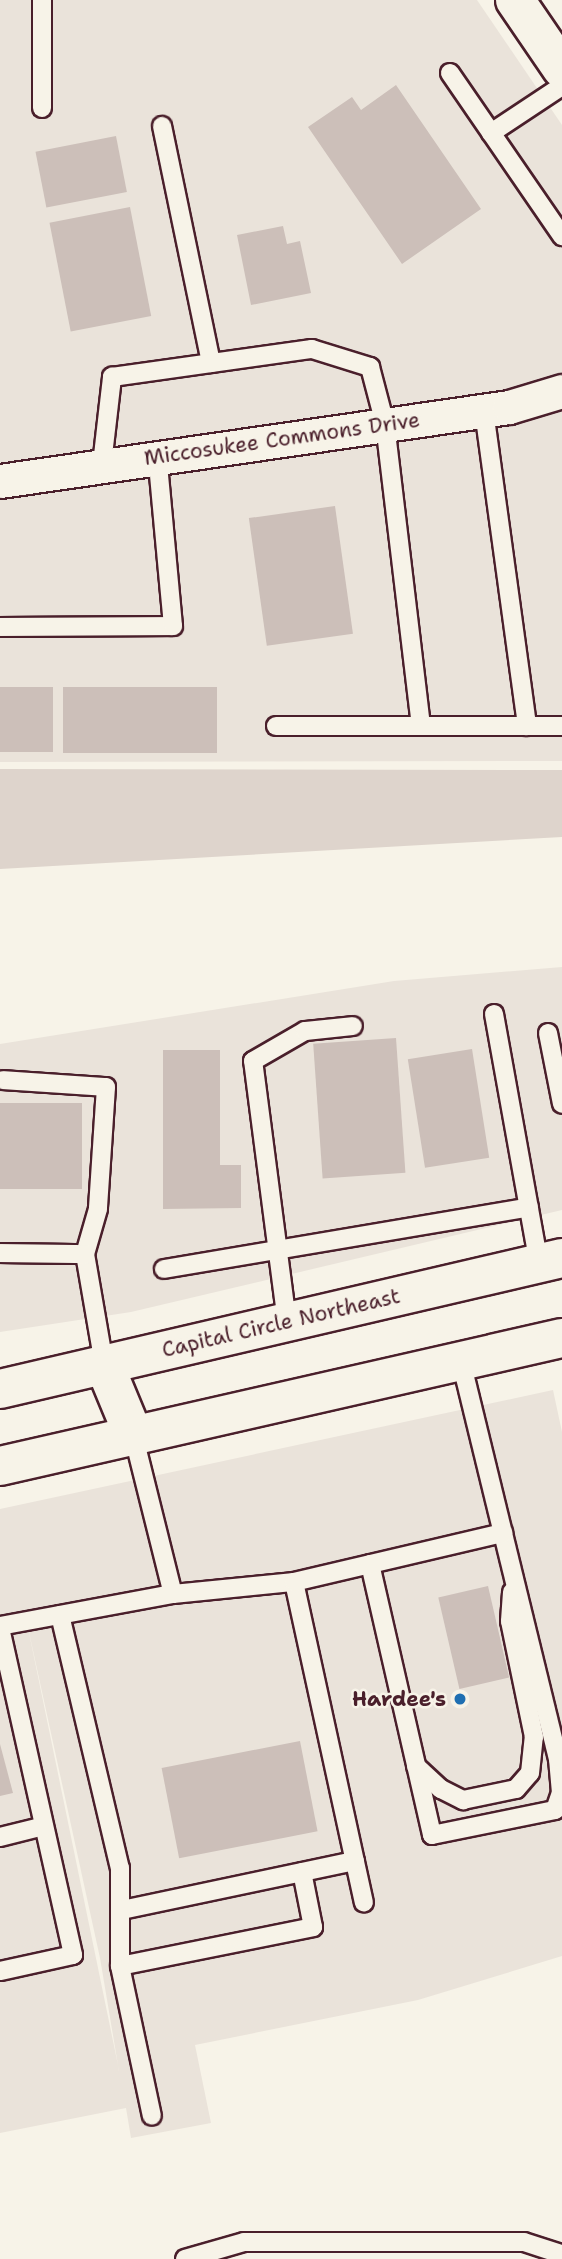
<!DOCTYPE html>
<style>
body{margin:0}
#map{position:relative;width:562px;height:2259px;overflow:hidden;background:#f7f3e8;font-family:"Shantell Sans",sans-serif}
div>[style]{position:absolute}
.built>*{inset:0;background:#eae3da}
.green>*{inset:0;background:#ded4cc}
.building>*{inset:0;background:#ccbfb9;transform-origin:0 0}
.roads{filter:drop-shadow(2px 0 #4a1f2b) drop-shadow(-2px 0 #4a1f2b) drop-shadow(0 2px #4a1f2b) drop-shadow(0 -2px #4a1f2b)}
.service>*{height:18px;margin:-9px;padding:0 9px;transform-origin:9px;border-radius:9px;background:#f7f3e8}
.minor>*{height:33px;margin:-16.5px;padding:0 16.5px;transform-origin:16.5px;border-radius:16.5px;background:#f7f3e8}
.tertiary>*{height:38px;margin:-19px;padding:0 19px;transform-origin:19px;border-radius:19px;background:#f7f3e8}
.primary>*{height:38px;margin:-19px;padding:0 19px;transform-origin:19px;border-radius:19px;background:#f7f3e8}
.dots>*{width:19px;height:19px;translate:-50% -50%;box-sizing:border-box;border:4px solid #f7f3e8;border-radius:50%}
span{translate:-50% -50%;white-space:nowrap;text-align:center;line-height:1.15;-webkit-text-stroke:5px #f7f3e8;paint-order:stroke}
.street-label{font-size:21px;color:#4a1f2b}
.poi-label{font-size:21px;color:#4a1f2b;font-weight:700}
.right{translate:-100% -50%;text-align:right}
</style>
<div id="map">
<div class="built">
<div style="clip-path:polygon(0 0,477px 0,562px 125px,562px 761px,0 762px)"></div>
<div style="clip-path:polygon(562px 967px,562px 1210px,131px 1312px,0 1332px,0 1044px,394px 981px)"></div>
<div style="clip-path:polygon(evenodd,553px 1390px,562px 1432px,562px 1956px,418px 2000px,195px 2045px,211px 2123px,131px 2138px,126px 2108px,0 2133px,0 1509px,553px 1390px,27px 1623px,100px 1958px,119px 2071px,119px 2070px,27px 1623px)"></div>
</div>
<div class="green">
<div style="clip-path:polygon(0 769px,562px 770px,562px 837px,0 869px)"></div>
</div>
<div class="building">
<div style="clip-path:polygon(396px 85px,481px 209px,402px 264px,308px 127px,352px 97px,361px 110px)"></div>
<div style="left:116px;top:136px;width:57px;height:82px;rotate:79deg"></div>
<div style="left:130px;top:207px;width:111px;height:82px;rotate:79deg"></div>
<div style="clip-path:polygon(283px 226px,287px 244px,300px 241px,311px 293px,251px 305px,237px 235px)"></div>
<div style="left:335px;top:506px;width:129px;height:87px;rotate:82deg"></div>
<div style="left:0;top:687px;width:53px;height:65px"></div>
<div style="left:63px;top:687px;width:154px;height:66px"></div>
<div style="left:396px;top:1038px;width:135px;height:83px;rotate:86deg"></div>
<div style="left:472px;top:1049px;width:110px;height:65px;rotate:81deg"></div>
<div style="clip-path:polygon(163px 1050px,220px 1050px,220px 1165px,241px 1165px,241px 1208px,163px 1209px)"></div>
<div style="left:0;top:1103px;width:82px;height:86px"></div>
<div style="left:488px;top:1586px;width:94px;height:51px;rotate:77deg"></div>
<div style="left:300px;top:1741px;width:92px;height:141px;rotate:79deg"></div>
<div style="clip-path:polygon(0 1744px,13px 1793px,0 1796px)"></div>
</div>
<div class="roads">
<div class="service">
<div style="left:42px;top:0;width:108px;rotate:90deg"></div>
<div style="left:450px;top:73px;width:198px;rotate:55.5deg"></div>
<div style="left:162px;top:126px;width:242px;rotate:78.3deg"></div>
<div style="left:491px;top:133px;width:85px;rotate:-33.5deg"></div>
<div style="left:484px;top:411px;width:318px;rotate:82.2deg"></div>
<div style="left:102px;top:464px;width:88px;rotate:-83.4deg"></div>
<div style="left:112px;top:377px;width:202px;rotate:-8deg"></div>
<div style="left:312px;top:349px;width:61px;rotate:17.2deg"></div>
<div style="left:370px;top:367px;width:59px;rotate:75.3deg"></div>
<div style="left:385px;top:424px;width:304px;rotate:83.2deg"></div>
<div style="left:0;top:627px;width:173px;rotate:-0.3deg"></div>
<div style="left:173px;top:626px;width:172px;rotate:-95.3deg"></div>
<div style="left:276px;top:726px;width:286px"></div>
<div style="left:494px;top:1014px;width:254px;rotate:79.8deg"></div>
<div style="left:548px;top:1033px;width:72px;rotate:78.8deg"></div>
<div style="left:3px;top:1080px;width:103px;rotate:3.9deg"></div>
<div style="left:106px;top:1087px;width:122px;rotate:93.8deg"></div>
<div style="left:98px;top:1209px;width:47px;rotate:106.1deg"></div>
<div style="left:85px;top:1254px;width:112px;rotate:80.2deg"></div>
<div style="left:0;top:1253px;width:85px;rotate:0.7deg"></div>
<div style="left:164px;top:1269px;width:370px;rotate:-9.6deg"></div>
<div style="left:287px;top:1322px;width:263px;rotate:-97.4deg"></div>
<div style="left:253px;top:1061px;width:60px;rotate:-30deg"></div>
<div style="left:305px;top:1031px;width:48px;rotate:-5.9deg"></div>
<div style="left:133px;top:1434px;width:165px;rotate:76deg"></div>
<div style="left:370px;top:1564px;width:278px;rotate:77.1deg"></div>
<div style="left:432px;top:1835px;width:126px;rotate:-11.5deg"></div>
<div style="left:555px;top:1810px;width:18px;rotate:-71deg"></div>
<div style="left:561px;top:1793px;width:34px;rotate:-95deg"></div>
<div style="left:558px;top:1759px;width:410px;rotate:-103.7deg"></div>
<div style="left:294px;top:1582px;width:328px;rotate:77.7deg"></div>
<div style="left:60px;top:1615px;width:260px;rotate:76.7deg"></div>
<div style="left:120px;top:1868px;width:98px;rotate:90deg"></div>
<div style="left:120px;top:1966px;width:153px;rotate:78deg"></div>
<div style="left:0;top:1626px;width:176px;rotate:-10.5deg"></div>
<div style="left:173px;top:1594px;width:122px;rotate:-5.7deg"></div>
<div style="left:294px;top:1582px;width:215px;rotate:-13.2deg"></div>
<div style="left:0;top:1628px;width:335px;rotate:77.4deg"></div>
<div style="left:73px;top:1955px;width:75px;rotate:167.6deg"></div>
<div style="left:416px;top:1766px;width:34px;rotate:43deg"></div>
<div style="left:441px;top:1789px;width:25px;rotate:27deg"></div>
<div style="left:463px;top:1800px;width:54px;rotate:-11.7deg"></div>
<div style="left:516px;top:1789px;width:21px;rotate:-49deg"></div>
<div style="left:530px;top:1773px;width:36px;rotate:-84deg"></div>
<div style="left:534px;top:1737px;width:118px;rotate:-101.7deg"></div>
<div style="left:510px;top:1621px;width:29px;rotate:-86deg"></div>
<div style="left:0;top:1837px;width:45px;rotate:-14deg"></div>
<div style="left:122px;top:1910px;width:238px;rotate:-11.9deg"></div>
<div style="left:120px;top:1966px;width:197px;rotate:-11.4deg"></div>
<div style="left:313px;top:1927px;width:56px;rotate:-101.3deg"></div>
<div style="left:185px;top:2259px;width:61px;rotate:-16.1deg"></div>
<div style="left:244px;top:2242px;width:280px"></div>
<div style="left:524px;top:2242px;width:40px;rotate:18deg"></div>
</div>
<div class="minor">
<div style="left:0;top:481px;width:514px;rotate:-8.27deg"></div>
<div style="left:509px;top:407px;width:55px;rotate:-16.8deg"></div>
</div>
<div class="tertiary">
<div style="left:515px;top:0;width:83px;rotate:55.7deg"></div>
</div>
<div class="primary">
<div style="left:104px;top:1364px;width:76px;rotate:67.5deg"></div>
<div style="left:0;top:1389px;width:577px;rotate:-13.12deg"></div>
<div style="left:0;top:1466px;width:576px;rotate:-12.83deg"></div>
</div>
</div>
<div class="dots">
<div style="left:460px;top:1699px;background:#1f6fb2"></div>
</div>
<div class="street-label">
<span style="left:282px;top:439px;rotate:-8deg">Miccosukee Commons Drive</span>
<span style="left:281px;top:1323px;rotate:-13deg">Capital Circle Northeast</span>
</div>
<div class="poi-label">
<span class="right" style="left:446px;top:1699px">Hardee's</span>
</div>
</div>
